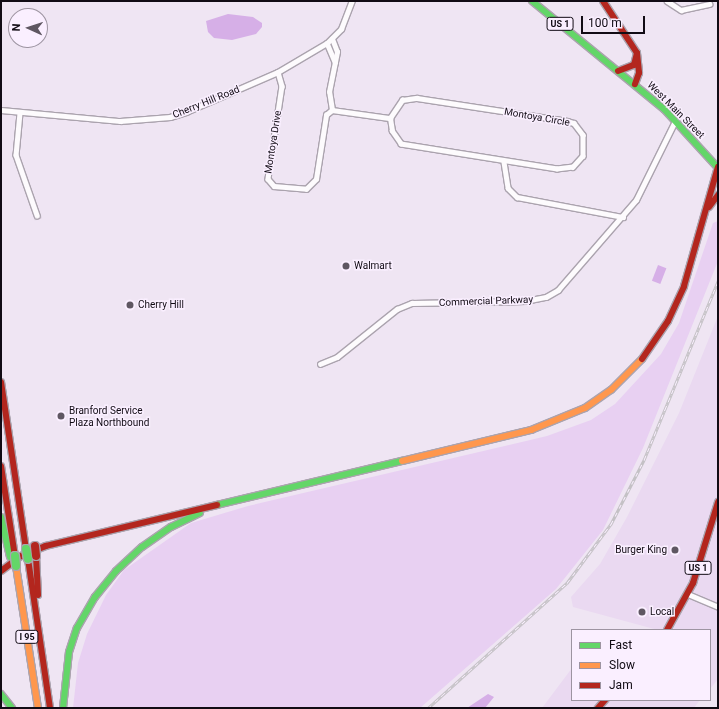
<!DOCTYPE html>
<style>
body{margin:0}
#map{position:relative;width:719px;height:709px;overflow:hidden;background:#efe5f3;font-family:Roboto,sans-serif}
div>[style]{position:absolute}
.built>*{inset:0;background:#ead9f1}
.green>*{inset:0;background:#e8d0f2}
.water>*{inset:0;background:#d6afe7;transform-origin:0 0}
.roads{filter:drop-shadow(1px 0 #aba3ae) drop-shadow(-1px 0 #aba3ae) drop-shadow(0 1px #aba3ae) drop-shadow(0 -1px #aba3ae)}
.street>*{height:4.5px;margin:-2.25px;padding:0 2.25px;transform-origin:2.25px;border-radius:2.25px;background:#fdfbfd}
.fast>*{height:6px;margin:-3px;padding:0 3px;transform-origin:3px;border-radius:3px;background:#63d668}
.slow>*{height:6px;margin:-3px;padding:0 3px;transform-origin:3px;border-radius:3px;background:#ff974d}
.jam>*{height:6px;margin:-3px;padding:0 3px;transform-origin:3px;border-radius:3px;background:#b3261e}
.rail>*{height:3px;margin-top:-1.5px;transform-origin:0;background:repeating-linear-gradient(90deg,#faefff 0 4.5px,#c4c1c5 0 9px);box-sizing:border-box;border-block:1px solid #c4c1c5}
.bridges{filter:drop-shadow(1px 0 #aba3ae) drop-shadow(-1px 0 #aba3ae) drop-shadow(0 1px #aba3ae) drop-shadow(0 -1px #aba3ae)}
.fast-bridge>*{height:8px;margin:-4px;padding:0 4px;transform-origin:4px;border-radius:4px;background:#63d668}
.jam-bridge>*{height:8px;margin:-4px;padding:0 4px;transform-origin:4px;border-radius:4px;background:#b3261e}
.dots>*{width:11px;height:11px;translate:-50% -50%;box-sizing:border-box;border:2px solid #faefff;border-radius:50%}
span{translate:-50% -50%;white-space:nowrap;text-align:center;line-height:1.15;-webkit-text-stroke:3px #faefff;paint-order:stroke}
.shield-label span{padding:1px 3px;background:#faefff;border:1px solid;border-radius:3px;-webkit-text-stroke-width:0}
.shield-label{font-size:9px;color:#110b14;font-weight:700}
.street-label{font-size:10px;color:#110b14}
.poi-label{font-size:10px;color:#110b14}
.left{translate:0 -50%;text-align:left}
.right{translate:-100% -50%;text-align:right}
.frame{position:absolute;inset:0;border:2px solid #110b14;pointer-events:none}
.legend{position:absolute;left:571px;top:629px;width:140px;height:72px;box-sizing:border-box;background:#faefff;border:1px solid #9d94a1;margin:0;padding:5px 7px;list-style:none;font-size:12px;color:#110b14}
.legend li{display:flex;align-items:center;gap:8px;height:20px}
.legend b{width:20px;border:1px solid #9d94a1}
.north{position:absolute;left:8px;top:8px;width:40px;height:40px;box-sizing:border-box;background:#faefff;border:1px solid #9d94a1;border-radius:50%;rotate:273deg;font-size:11px;font-weight:700;line-height:16px;text-align:center;color:#110b14}
.north::after{content:'';display:block;margin:auto;width:14px;height:18px;background:#5f5762;clip-path:polygon(50% 0,100% 100%,50% 72%,0 100%)}
.scale{position:absolute;left:581px;top:16px;width:64px;height:18px;box-sizing:border-box;border:2px solid #110b14;border-top:0;padding-left:5px;font-size:12px;line-height:14px;white-space:nowrap;color:#110b14;-webkit-text-stroke:3px #faefff;paint-order:stroke}
</style>
<div id="map">
<div class="built">
<div style="clip-path:polygon(718px 316px,718px 679px,710px 689px,710px 630px,658px 630px,573px 607px,571px 597px,600px 564px,627px 517px,679px 413px)"></div>
<div style="clip-path:polygon(572px 668px,572px 700px,700px 700px,694px 708px,542px 708px)"></div>
</div>
<div class="green">
<div style="clip-path:polygon(718px 221px,718px 261px,643px 448px,603px 530px,556px 589px,420px 708px,73px 708px,78px 663px,87px 634px,106px 595px,124px 570px,191px 523px,248px 506px,547px 436px,591px 420px,615px 404px,661px 354px,679px 323px,713px 223px)"></div>
</div>
<div class="water">
<div style="clip-path:polygon(228px 14px,253px 17px,262px 23px,262px 27px,256px 34px,232px 40px,214px 38px,208px 32px,206px 21px)"></div>
<div style="left:658px;top:265px;width:9px;height:17px;rotate:21deg"></div>
<div style="clip-path:polygon(488px 694px,494px 697px,485px 708px,467px 708px)"></div>
</div>
<div class="roads">
<div class="street">
<div style="left:667px;top:1px;width:17px;rotate:33deg"></div>
<div style="left:681px;top:10px;width:29px;rotate:-12deg"></div>
<div style="left:327px;top:43px;width:21px;rotate:67deg"></div>
<div style="left:278px;top:72px;width:15px;rotate:74deg"></div>
<div style="left:282px;top:86px;width:94px;rotate:98.6deg"></div>
<div style="left:268px;top:179px;width:9px;rotate:49deg"></div>
<div style="left:274px;top:186px;width:32px;rotate:5deg"></div>
<div style="left:306px;top:189px;width:14px;rotate:-45deg"></div>
<div style="left:316px;top:179px;width:65px;rotate:-81.1deg"></div>
<div style="left:326px;top:115px;width:8px;rotate:-40deg"></div>
<div style="left:332px;top:110px;width:18px;rotate:-99deg"></div>
<div style="left:329px;top:92px;width:41px;rotate:-78.7deg"></div>
<div style="left:337px;top:52px;width:14px;rotate:-111deg"></div>
<div style="left:417px;top:98px;width:152px;rotate:8.7deg"></div>
<div style="left:567px;top:121px;width:7px;rotate:16deg"></div>
<div style="left:574px;top:123px;width:15px;rotate:53deg"></div>
<div style="left:583px;top:135px;width:21px;rotate:90deg"></div>
<div style="left:583px;top:156px;width:15px;rotate:132deg"></div>
<div style="left:573px;top:167px;width:16px;rotate:173deg"></div>
<div style="left:557px;top:169px;width:158px;rotate:-170.9deg"></div>
<div style="left:401px;top:144px;width:16px;rotate:-125deg"></div>
<div style="left:392px;top:131px;width:13px;rotate:-99deg"></div>
<div style="left:390px;top:118px;width:22px;rotate:-56deg"></div>
<div style="left:402px;top:100px;width:15px;rotate:-8deg"></div>
<div style="left:1px;top:110px;width:120px;rotate:5.3deg"></div>
<div style="left:120px;top:121px;width:50px;rotate:-4.6deg"></div>
<div style="left:170px;top:117px;width:17px;rotate:-17deg"></div>
<div style="left:186px;top:112px;width:100px;rotate:-23.5deg"></div>
<div style="left:278px;top:72px;width:57px;rotate:-30.6deg"></div>
<div style="left:327px;top:43px;width:20px;rotate:-45deg"></div>
<div style="left:341px;top:29px;width:30px;rotate:-69deg"></div>
<div style="left:332px;top:110px;width:59px;rotate:7.9deg"></div>
<div style="left:20px;top:113px;width:42px;rotate:95.4deg"></div>
<div style="left:16px;top:155px;width:64px;rotate:70.7deg"></div>
<div style="left:504px;top:162px;width:26px;rotate:81deg"></div>
<div style="left:508px;top:188px;width:13px;rotate:45deg"></div>
<div style="left:517px;top:197px;width:108px;rotate:10.7deg"></div>
<div style="left:320px;top:364px;width:18px;rotate:-22deg"></div>
<div style="left:337px;top:357px;width:77px;rotate:-38.7deg"></div>
<div style="left:397px;top:309px;width:16px;rotate:-22deg"></div>
<div style="left:412px;top:303px;width:113px;rotate:-1deg"></div>
<div style="left:525px;top:301px;width:21px;rotate:-11deg"></div>
<div style="left:546px;top:297px;width:14px;rotate:-30deg"></div>
<div style="left:558px;top:290px;width:119px;rotate:-49.1deg"></div>
<div style="left:636px;top:200px;width:88px;rotate:-63.7deg"></div>
<div style="left:688px;top:594px;width:33px;rotate:23deg"></div>
</div>
<div class="fast">
<div style="left:532px;top:1px;width:171px;rotate:39.3deg"></div>
<div style="left:664px;top:109px;width:80px;rotate:47.5deg"></div>
<div style="left:217px;top:505px;width:190px;rotate:-13.4deg"></div>
<div style="left:1px;top:517px;width:41px;rotate:77.3deg"></div>
<div style="left:1px;top:694px;width:18px;rotate:52deg"></div>
<div style="left:63px;top:708px;width:56px;rotate:-83.9deg"></div>
<div style="left:69px;top:652px;width:25px;rotate:-72deg"></div>
<div style="left:77px;top:628px;width:36px;rotate:-60deg"></div>
<div style="left:95px;top:597px;width:33px;rotate:-51deg"></div>
<div style="left:116px;top:571px;width:35px;rotate:-43deg"></div>
<div style="left:142px;top:547px;width:35px;rotate:-35deg"></div>
<div style="left:171px;top:527px;width:32px;rotate:-26deg"></div>
</div>
<div class="slow">
<div style="left:402px;top:461px;width:133px;rotate:-13.5deg"></div>
<div style="left:531px;top:430px;width:58px;rotate:-22.2deg"></div>
<div style="left:585px;top:408px;width:32px;rotate:-35deg"></div>
<div style="left:611px;top:390px;width:44px;rotate:-45deg"></div>
<div style="left:16px;top:566px;width:144px;rotate:81.2deg"></div>
</div>
<div class="jam">
<div style="left:603px;top:1px;width:62px;rotate:56.8deg"></div>
<div style="left:637px;top:53px;width:20px;rotate:84deg"></div>
<div style="left:639px;top:73px;width:12px;rotate:110deg"></div>
<div style="left:618px;top:71px;width:17px;rotate:-21deg"></div>
<div style="left:634px;top:65px;width:12px;rotate:-76deg"></div>
<div style="left:709px;top:207px;width:15px;rotate:-53deg"></div>
<div style="left:642px;top:359px;width:46px;rotate:-55.6deg"></div>
<div style="left:668px;top:321px;width:38px;rotate:-65deg"></div>
<div style="left:684px;top:286px;width:124px;rotate:-74.1deg"></div>
<div style="left:1px;top:382px;width:169px;rotate:81.5deg"></div>
<div style="left:1px;top:466px;width:91px;rotate:81.2deg"></div>
<div style="left:36px;top:556px;width:39px;rotate:87deg"></div>
<div style="left:28px;top:559px;width:151px;rotate:81.6deg"></div>
<div style="left:1px;top:571px;width:25px;rotate:-37deg"></div>
<div style="left:21px;top:556px;width:27px;rotate:-22deg"></div>
<div style="left:46px;top:546px;width:176px;rotate:-13.5deg"></div>
<div style="left:667px;top:630px;width:54px;rotate:-61deg"></div>
<div style="left:693px;top:583px;width:85px;rotate:-72.8deg"></div>
<div style="left:598px;top:708px;width:11px;rotate:-49deg"></div>
</div>
</div>
<div class="rail">
<div style="left:428px;top:708px;width:187px;rotate:-42deg"></div>
<div style="left:567px;top:583px;width:74px;rotate:-53.3deg"></div>
<div style="left:611px;top:524px;width:72px;rotate:-62.7deg"></div>
<div style="left:644px;top:460px;width:194px;rotate:-67.5deg"></div>
</div>
<div class="bridges">
<div class="fast-bridge">
<div style="left:26px;top:549px;width:10px;rotate:79deg"></div>
<div style="left:15px;top:556px;width:10px;rotate:84deg"></div>
</div>
<div class="jam-bridge">
<div style="left:35px;top:546px;width:10px;rotate:84deg"></div>
</div>
</div>
<div class="dots">
<div style="left:346px;top:266px;background:#5f5762"></div>
<div style="left:130px;top:305px;background:#5f5762"></div>
<div style="left:61px;top:416px;background:#5f5762"></div>
<div style="left:675px;top:550px;background:#5f5762"></div>
<div style="left:642px;top:612px;background:#5f5762"></div>
</div>
<div class="shield-label">
<span style="left:560px;top:24px">US 1</span>
<span style="left:698px;top:568px">US 1</span>
<span style="left:27px;top:637px">I 95</span>
</div>
<div class="street-label">
<span style="left:206px;top:102px;rotate:-22deg">Cherry Hill Road</span>
<span style="left:676px;top:110px;rotate:45deg">West Main Street</span>
<span style="left:537px;top:117px;rotate:10deg">Montoya Circle</span>
<span style="left:273px;top:142px;rotate:-81deg">Montoya Drive</span>
<span style="left:486px;top:301px;rotate:-2deg">Commercial Parkway</span>
</div>
<div class="poi-label">
<span class="left" style="left:354px;top:266px">Walmart</span>
<span class="left" style="left:138px;top:305px">Cherry Hill</span>
<span class="left" style="left:69px;top:416px">Branford Service<br>Plaza Northbound</span>
<span class="right" style="left:667px;top:550px">Burger King</span>
<span class="left" style="left:650px;top:612px">Local</span>
</div>
<div class="frame"></div>
<ul class="legend">
<li><b style="height:5px;background:#63d668"></b>Fast</li>
<li><b style="height:5px;background:#ff974d"></b>Slow</li>
<li><b style="height:5px;background:#b3261e"></b>Jam</li>
</ul>
<div class="north">N</div>
<div class="scale">100 m</div>
</div>
